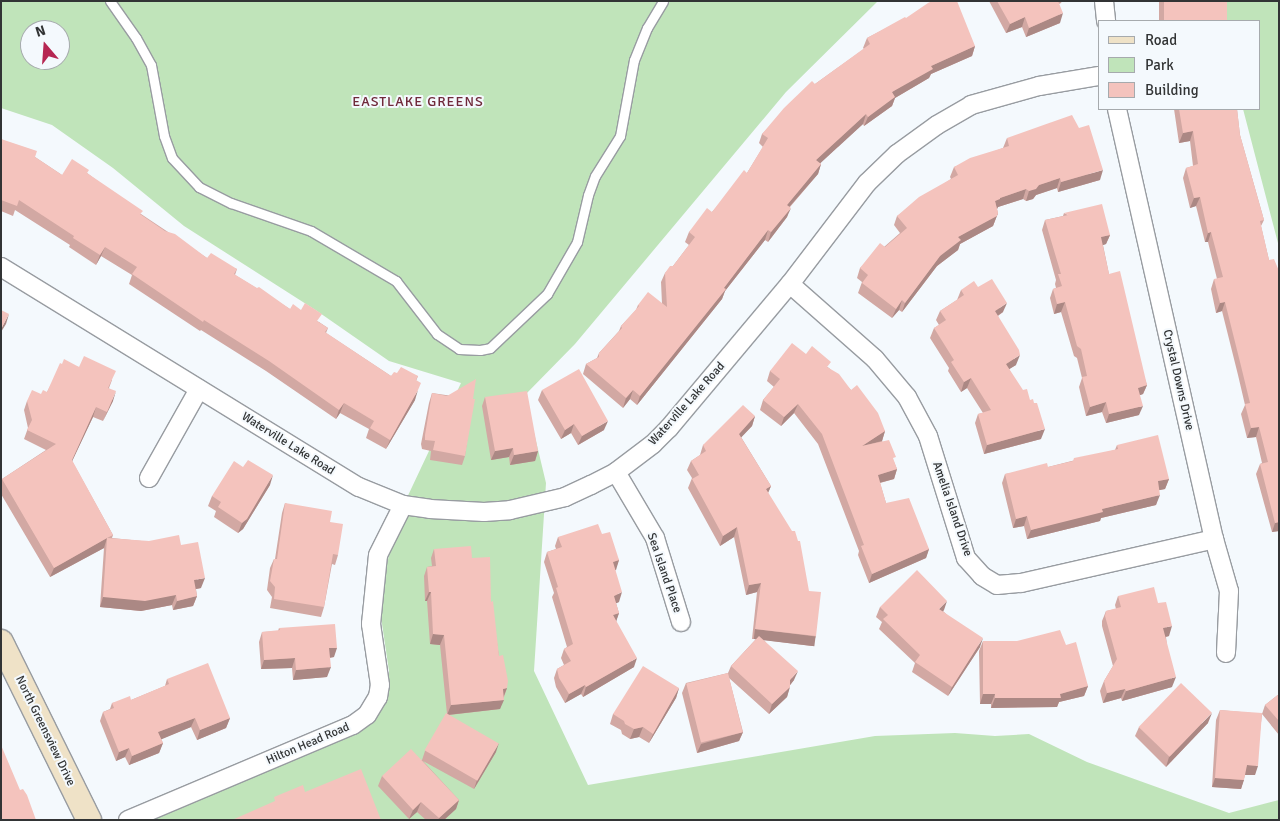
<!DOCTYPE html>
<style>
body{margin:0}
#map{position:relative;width:1280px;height:821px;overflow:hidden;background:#f4f9fd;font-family:Signika,sans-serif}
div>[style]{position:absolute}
.green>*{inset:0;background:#c0e4ba}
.roads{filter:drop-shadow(1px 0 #989ca1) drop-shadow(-1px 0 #989ca1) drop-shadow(0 1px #989ca1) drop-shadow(0 -1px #989ca1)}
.lane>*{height:9px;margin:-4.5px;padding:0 4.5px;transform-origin:4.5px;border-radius:4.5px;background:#fff}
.street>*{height:18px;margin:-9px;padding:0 9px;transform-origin:9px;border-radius:9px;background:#fff}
.secondary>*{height:24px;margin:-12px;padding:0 12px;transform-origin:12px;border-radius:12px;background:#efe2c7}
.wall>*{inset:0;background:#d2a8a3;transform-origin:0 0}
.shaded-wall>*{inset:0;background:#ab8884;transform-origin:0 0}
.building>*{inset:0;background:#f4c3bd;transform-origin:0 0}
span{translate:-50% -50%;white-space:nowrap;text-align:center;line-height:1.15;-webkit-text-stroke:4px #f4f9fd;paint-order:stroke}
.street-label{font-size:12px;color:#323435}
.neighbourhood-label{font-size:14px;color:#6f2939;letter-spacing:1px}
.frame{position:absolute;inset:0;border:2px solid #323435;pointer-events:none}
.legend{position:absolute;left:1098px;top:20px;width:162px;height:90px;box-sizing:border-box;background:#f4f9fd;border:1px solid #a6aaad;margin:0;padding:6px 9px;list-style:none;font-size:15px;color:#323435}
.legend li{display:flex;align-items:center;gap:10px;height:25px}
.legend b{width:25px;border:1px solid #a6aaad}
.north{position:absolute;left:20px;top:20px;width:50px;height:50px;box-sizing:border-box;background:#f4f9fd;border:1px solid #a6aaad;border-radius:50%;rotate:342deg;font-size:14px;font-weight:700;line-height:20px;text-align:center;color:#323435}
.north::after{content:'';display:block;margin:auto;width:18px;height:22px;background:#b62652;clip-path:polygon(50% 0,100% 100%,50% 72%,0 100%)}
</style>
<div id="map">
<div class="green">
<div style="clip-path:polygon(evenodd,1px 1px,878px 1px,786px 92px,575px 344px,525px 395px,546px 483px,534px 671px,588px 785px,875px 736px,955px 733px,995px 736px,1029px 734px,1087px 762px,1229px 813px,1279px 800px,1279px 820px,128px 820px,365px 722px,388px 687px,389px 671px,381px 617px,383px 579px,391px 547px,404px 504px,461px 383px,389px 361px,317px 311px,184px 226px,113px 168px,52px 125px,1px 108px,1px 1px,30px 30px,60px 30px,60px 60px,30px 60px,30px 30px)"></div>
<div style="clip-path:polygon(1220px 1px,1279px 1px,1279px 247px,1243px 109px,1259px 109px,1259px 21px,1224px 21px)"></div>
</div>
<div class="roads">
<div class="lane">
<div style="left:110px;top:1px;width:45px;rotate:54.9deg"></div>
<div style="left:136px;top:38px;width:31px;rotate:61deg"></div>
<div style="left:151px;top:65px;width:72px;rotate:79.6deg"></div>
<div style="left:164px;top:136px;width:23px;rotate:70deg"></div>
<div style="left:172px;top:158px;width:40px;rotate:47deg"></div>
<div style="left:199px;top:187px;width:36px;rotate:27deg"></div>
<div style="left:231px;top:203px;width:85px;rotate:19.3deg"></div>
<div style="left:311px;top:231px;width:99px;rotate:30.5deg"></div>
<div style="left:396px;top:281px;width:67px;rotate:52.3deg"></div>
<div style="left:437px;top:334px;width:27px;rotate:34deg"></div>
<div style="left:459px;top:349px;width:21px;rotate:3deg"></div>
<div style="left:480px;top:350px;width:10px;rotate:-11deg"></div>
<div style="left:490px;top:348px;width:79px;rotate:-43.5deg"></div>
<div style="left:547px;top:294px;width:60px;rotate:-60deg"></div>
<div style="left:577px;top:242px;width:48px;rotate:-76.8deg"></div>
<div style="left:588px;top:195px;width:20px;rotate:-70deg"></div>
<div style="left:595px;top:176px;width:47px;rotate:-58deg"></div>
<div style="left:620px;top:136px;width:77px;rotate:-79.6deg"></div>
<div style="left:634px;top:60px;width:35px;rotate:-68deg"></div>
<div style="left:647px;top:28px;width:31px;rotate:-59deg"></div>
</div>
<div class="street">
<div style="left:1104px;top:1px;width:20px;rotate:84deg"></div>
<div style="left:1117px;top:109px;width:441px;rotate:77.3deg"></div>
<div style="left:1214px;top:539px;width:54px;rotate:73.9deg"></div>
<div style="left:1229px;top:591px;width:62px;rotate:92.8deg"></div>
<div style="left:1px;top:267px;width:420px;rotate:31.6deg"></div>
<div style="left:359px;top:487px;width:48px;rotate:22.2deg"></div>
<div style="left:403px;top:505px;width:27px;rotate:8deg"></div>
<div style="left:430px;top:509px;width:54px;rotate:3.2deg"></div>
<div style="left:484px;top:512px;width:26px;rotate:-4deg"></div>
<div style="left:510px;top:510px;width:57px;rotate:-13.3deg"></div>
<div style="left:565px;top:497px;width:29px;rotate:-25deg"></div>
<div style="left:591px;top:485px;width:28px;rotate:-27deg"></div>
<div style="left:616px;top:472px;width:46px;rotate:-37.1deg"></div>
<div style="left:653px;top:444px;width:23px;rotate:-45deg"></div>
<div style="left:669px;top:428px;width:188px;rotate:-50deg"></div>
<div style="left:790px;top:284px;width:127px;rotate:-52.7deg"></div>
<div style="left:867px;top:183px;width:42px;rotate:-44deg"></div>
<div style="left:897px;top:154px;width:49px;rotate:-35.9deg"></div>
<div style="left:937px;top:125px;width:39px;rotate:-30deg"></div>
<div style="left:971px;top:105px;width:71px;rotate:-15.6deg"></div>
<div style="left:1039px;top:86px;width:61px;rotate:-9.5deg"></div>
<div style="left:790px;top:284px;width:113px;rotate:41.4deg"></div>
<div style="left:875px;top:359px;width:50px;rotate:49.9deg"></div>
<div style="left:907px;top:397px;width:44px;rotate:61.7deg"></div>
<div style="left:928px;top:436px;width:128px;rotate:72.7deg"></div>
<div style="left:966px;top:558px;width:24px;rotate:48deg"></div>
<div style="left:982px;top:576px;width:17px;rotate:31deg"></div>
<div style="left:997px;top:585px;width:24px;rotate:-5deg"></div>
<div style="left:1021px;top:583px;width:198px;rotate:-12.8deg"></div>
<div style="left:616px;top:472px;width:77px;rotate:59.4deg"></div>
<div style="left:655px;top:538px;width:88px;rotate:72.8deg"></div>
<div style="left:149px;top:478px;width:102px;rotate:-60.7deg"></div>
<div style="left:128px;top:820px;width:244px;rotate:-22.9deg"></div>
<div style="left:353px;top:725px;width:17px;rotate:-36deg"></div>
<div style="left:367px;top:715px;width:21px;rotate:-59deg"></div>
<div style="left:378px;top:697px;width:12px;rotate:-81deg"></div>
<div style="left:380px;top:685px;width:62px;rotate:-98.4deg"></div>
<div style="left:371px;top:624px;width:69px;rotate:-84.2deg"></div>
<div style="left:378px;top:555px;width:56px;rotate:-63.4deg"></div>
</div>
<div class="secondary">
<div style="left:1px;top:642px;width:199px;rotate:63.7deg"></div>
</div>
</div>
<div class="wall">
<div style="clip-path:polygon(989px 1px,1062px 1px,1061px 3px,1059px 4px,1060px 23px,1026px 37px,1022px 27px,1006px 33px)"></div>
<div style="left:1159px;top:1px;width:68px;height:20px"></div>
<div style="clip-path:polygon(906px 18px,975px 46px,972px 56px,931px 74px,929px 78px,895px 98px,892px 106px,864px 126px,863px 124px,820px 163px,821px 164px,818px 174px,790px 207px,787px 217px,768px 242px,765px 240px,725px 291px,722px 299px,637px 405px,630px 399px,623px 408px,583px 374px,586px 364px,597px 358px,599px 353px,619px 331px,621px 326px,636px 310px,638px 305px,662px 304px,661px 282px,665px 273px,673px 266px,689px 245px,685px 242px,689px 232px,712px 212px,747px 173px,763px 147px,759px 143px,762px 134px,815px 84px,864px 49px,863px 48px,867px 38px)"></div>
<div style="clip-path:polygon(1174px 109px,1237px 109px,1240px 135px,1264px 220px,1261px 226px,1269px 260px,1279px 271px,1279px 531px,1272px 532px,1256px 474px,1260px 464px,1262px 463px,1256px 437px,1247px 438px,1241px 414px,1245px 405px,1238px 375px,1222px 311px,1216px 313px,1211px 289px,1214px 279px,1217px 279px,1208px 242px,1205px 242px,1196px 206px,1190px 208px,1183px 178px,1186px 168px,1193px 166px,1190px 141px,1179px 143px)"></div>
<div style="clip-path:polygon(1007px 138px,1100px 180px,1058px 192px,1057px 188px,1036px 195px,1033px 199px,1026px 201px,1023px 199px,998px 207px,997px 209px,998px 213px,993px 226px,960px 244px,958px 250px,937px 266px,902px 312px,899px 310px,892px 318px,858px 293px,862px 282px,857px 278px,860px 268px,900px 233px,894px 225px,897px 216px,951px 179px,950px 177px,954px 167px,1003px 148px)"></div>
<div style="clip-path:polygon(1px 139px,35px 157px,62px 175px,87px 173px,141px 214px,207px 258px,237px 269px,235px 275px,290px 309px,319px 322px,328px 328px,326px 333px,391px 376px,397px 373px,418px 376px,416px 381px,415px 400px,386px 449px,366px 438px,369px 429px,340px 413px,336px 419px,266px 371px,201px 330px,200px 331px,129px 284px,132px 275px,101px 256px,96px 265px,69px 247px,70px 245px,15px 210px,13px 216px,1px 211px)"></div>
<div style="clip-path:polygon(1064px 213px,1110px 235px,1106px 244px,1103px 245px,1109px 274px,1147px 385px,1143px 394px,1140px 395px,1139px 415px,1106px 423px,1102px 412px,1086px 416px,1079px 387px,1082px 378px,1077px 358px,1074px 356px,1061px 312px,1054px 314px,1050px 298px,1053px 289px,1056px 288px,1055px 284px,1056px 280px,1042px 230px,1045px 220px,1063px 216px)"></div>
<div style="clip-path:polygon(978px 287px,1003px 312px,998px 316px,1016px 365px,1009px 369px,1041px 439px,984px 454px,975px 423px,978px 414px,983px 413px,967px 388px,961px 392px,948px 371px,949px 368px,930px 338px,934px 328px,939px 325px,936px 320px,940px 311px,957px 300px,961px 290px)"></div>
<div style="clip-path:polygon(806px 354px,829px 368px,851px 390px,885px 431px,882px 441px,894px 462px,897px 469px,894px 479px,880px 483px,886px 503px,929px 549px,926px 558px,869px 583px,858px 555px,859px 551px,818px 444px,794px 413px,781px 426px,760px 410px,763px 400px,774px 387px,767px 381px,770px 371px)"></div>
<div style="clip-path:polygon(62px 364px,79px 367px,112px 380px,109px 388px,113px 401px,103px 421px,93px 417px,72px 461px,113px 535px,112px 538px,181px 545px,201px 588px,196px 589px,197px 596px,193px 606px,173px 610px,172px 605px,141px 611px,100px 607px,104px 548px,50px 577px,1px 494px,2px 479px,46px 450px,24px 439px,28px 428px,24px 410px,27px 401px,47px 392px)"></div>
<div style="clip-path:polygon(542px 390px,604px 430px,578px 445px,571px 433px,561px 439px,538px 400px)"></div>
<div style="clip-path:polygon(432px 393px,473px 399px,465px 456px,462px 465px,430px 460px,431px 451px,422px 449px,421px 444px,429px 403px)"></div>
<div style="clip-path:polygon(485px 397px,538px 451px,535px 461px,510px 465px,509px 457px,491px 460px,482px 406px)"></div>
<div style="clip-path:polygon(755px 416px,752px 426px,741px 437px,771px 486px,768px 493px,816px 636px,812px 646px,764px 640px,794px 680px,790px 685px,787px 697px,769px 714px,729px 678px,743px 732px,739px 741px,697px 753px,682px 693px,686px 683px,728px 673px,731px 666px,756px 639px,752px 639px,757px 592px,746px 595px,734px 537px,720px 546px,688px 488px,692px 478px,687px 470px,691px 461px,700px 455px,703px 445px)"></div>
<div style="clip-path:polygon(1117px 445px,1169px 479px,1165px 489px,1159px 490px,1156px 505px,1101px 518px,1100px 521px,1027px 539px,1024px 526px,1013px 528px,1002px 483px,1005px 474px,1048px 467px,1115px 450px)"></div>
<div style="clip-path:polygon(270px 485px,243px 529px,238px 533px,214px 517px,216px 511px,208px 506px,212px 496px)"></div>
<div style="clip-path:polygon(285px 503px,330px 522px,338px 555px,335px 565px,332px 564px,324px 607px,321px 617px,270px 608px,272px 597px,267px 590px,270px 568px,274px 559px,275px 559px,282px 513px)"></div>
<div style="clip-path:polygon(602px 534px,619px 560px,615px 570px,619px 602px,616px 603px,619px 613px,616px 621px,634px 667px,583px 697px,581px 694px,565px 703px,556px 687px,554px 678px,557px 669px,564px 665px,561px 658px,564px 649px,567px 647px,552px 597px,554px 593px,544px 562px,547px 552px,556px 549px,555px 546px,558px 537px)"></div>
<div style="clip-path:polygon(434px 549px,472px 558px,491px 602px,499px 656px,507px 688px,500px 709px,449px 715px,496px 752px,474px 789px,423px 761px,459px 800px,456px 809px,444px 820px,426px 820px,417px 812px,409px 819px,378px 786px,382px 776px,422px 760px,425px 751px,447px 714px,440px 645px,430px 644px,427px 601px,425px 601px,424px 576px,427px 567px,432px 566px,431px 558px)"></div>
<div style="clip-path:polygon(1118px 596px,1158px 603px,1169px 636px,1166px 637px,1172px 687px,1122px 701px,1121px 698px,1103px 703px,1100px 691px,1104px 681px,1113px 666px,1102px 626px,1102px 621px,1106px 611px,1116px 609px,1115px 605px)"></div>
<div style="clip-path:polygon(880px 607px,944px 610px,943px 611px,980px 647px,948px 696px,912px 672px,915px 663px,879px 629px,882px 622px,876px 617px)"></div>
<div style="clip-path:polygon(279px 628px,334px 657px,330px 658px,327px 677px,293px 680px,292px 668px,261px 669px,259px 642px,262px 632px,278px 631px)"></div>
<div style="clip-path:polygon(983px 641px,1066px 645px,1088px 686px,1084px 696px,1059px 702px,1057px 707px,991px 708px,991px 704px,980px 704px,979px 651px)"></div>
<div style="clip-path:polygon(167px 679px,230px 718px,226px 728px,197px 740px,191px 727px,161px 739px,163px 743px,159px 753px,129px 765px,125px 757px,116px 761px,100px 721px,103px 712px,110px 709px,112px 703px,131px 700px,165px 686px)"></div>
<div style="clip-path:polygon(679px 688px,676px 698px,649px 743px,639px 737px,630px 739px,622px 734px,621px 730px,610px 724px,613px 714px)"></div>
<div style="clip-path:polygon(1279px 694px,1279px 735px,1262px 714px,1255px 775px,1245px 775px,1241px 789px,1212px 787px,1216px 720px,1220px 710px,1262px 714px,1265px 705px)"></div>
<div style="clip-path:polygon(1208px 723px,1166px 767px,1135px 736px,1139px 727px)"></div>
</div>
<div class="shaded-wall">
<div style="clip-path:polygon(1063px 13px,1060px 23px,1026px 37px,1029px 28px)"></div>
<div style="clip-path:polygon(1025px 17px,1022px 27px,1006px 33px,1010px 24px)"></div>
<div style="clip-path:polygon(975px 46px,972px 56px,931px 74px,929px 78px,895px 98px,892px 106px,864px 126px,868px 117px,892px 92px,931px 66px)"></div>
<div style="clip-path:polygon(866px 114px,863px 124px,813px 170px,816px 160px)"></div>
<div style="clip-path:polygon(1193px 131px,1190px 141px,1179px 143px,1183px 133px)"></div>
<div style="clip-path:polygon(821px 164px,818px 174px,783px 214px,787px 205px)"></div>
<div style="clip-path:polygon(1103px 170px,1100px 180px,1058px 192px,1061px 182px)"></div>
<div style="clip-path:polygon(1060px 178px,1057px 188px,1036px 195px,1033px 199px,1026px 201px,1029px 191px,1039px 185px)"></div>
<div style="clip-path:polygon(1026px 189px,1023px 199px,998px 207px,997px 209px,995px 201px,1000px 198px)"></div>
<div style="clip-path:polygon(1200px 197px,1196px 206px,1190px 208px,1194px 198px)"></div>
<div style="clip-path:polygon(791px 208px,787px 217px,768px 242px,771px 232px)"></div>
<div style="clip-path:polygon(998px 213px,993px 226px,960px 244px,958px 250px,937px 266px,902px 312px,905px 303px,940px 256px,958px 237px)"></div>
<div style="clip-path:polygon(768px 230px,765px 240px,725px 291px,722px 299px,637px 405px,640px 396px)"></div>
<div style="clip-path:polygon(1211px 232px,1208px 242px,1205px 242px,1208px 233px)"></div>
<div style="clip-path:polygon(1110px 235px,1106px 244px,1097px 247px,1101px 237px)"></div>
<div style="clip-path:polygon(105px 247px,101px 256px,96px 265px,100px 255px)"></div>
<div style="clip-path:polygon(902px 300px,899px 310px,892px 318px,896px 309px)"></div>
<div style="clip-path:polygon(1065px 302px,1061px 312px,1054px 314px,1057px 304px)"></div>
<div style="clip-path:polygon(1225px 302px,1222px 311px,1216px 313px,1220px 303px)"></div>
<div style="clip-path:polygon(1007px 303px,1003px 312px,991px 320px,995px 311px)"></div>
<div style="clip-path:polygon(9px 314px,6px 324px,1px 332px,1px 329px)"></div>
<div style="clip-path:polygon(1020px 355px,1016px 365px,1003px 373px,1006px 364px)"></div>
<div style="clip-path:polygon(971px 378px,967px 388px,961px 392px,964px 382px)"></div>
<div style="clip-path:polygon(1147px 385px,1143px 394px,1135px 397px,1138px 388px)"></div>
<div style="clip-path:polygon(418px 390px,415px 400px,386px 449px,390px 440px)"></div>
<div style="clip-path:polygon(633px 390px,630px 399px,623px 408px,626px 398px)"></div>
<div style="clip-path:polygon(116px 391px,113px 401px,103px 421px,107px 412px)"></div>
<div style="clip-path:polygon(1106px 402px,1102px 412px,1086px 416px,1090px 407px)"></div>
<div style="clip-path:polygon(344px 403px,340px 413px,336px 419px,339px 410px)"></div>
<div style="clip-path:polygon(798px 404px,794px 413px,781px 426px,784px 417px)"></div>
<div style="clip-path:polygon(1143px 406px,1139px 415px,1106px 423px,1109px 414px)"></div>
<div style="clip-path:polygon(96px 407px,93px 417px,68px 470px,72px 460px)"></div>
<div style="clip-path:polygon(755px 416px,752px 426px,736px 443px,739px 434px)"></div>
<div style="clip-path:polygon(608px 421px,604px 430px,578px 445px,582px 436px)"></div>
<div style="clip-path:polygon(574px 424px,571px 433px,561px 439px,565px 430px)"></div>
<div style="clip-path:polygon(1259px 427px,1256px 437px,1247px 438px,1251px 428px)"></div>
<div style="clip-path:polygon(1045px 429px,1041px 439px,984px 454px,987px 445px)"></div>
<div style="clip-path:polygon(885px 431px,882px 441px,862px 446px)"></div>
<div style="clip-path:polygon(513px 448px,509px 457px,491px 460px,495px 451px)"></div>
<div style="clip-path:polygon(538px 451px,535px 461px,510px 465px,514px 455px)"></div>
<div style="clip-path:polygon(897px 469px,894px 479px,875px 484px,878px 475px)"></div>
<div style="clip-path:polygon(273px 475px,270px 485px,243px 529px,238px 533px,242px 523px)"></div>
<div style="clip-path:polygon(1169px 479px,1165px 489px,1155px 491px,1158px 481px)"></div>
<div style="clip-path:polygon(771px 486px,767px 495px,766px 489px)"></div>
<div style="clip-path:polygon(1160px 495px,1156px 505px,1101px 518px,1100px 521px,1027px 539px,1031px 530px,1102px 509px)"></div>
<div style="clip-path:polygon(1027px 516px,1024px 526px,1013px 528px,1016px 519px)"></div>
<div style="clip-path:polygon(1279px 522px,1279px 531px,1272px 532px,1275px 523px)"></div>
<div style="clip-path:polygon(737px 527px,734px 537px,720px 546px,723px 536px)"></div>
<div style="clip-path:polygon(107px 538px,104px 548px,50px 577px,54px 568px)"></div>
<div style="clip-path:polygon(929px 549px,926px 558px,869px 583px,872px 574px)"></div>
<div style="clip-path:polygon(619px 560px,616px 570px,609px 572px,613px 562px)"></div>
<div style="clip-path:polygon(205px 578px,201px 588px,191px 590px,194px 580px)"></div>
<div style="clip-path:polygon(761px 583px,757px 592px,746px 595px,749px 585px)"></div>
<div style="clip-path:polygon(429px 592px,431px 592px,427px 601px,425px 601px)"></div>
<div style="clip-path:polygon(622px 592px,619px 602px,610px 606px,614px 596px)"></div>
<div style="clip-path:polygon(176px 595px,172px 605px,141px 611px,100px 607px,103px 597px)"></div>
<div style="clip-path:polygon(197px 596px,193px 606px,173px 610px,177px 601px)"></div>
<div style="clip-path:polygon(947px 601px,944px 610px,936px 618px,939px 609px)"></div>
<div style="clip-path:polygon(619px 613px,616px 622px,613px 615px)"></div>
<div style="clip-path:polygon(1172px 626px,1169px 636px,1160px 638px,1163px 628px)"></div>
<div style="left:755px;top:629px;width:61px;height:10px;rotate:7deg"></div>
<div style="clip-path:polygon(433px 634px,444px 635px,440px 645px,430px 644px)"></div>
<div style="clip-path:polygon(983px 638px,980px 647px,948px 696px,952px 687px)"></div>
<div style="clip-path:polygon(329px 648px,337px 648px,334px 657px,326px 658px)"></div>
<div style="clip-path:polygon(295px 658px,292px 668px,261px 669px,264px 660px)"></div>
<div style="clip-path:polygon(637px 658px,634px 667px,583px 697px,586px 687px)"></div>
<div style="clip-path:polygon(331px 667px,327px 677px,293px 680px,296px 670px)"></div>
<div style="clip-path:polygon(798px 671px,794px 680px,787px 689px,790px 680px)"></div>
<div style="clip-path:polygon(1176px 677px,1172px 687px,1122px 701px,1126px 691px)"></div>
<div style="clip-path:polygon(585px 685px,581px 694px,565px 703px,569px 694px)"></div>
<div style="clip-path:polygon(1088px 686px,1084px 696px,1059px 702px,1057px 707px,991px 708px,995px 698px,1060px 694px)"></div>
<div style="clip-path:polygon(790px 687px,787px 697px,769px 714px,772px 704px)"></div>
<div style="clip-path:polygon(507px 688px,503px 698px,503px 689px)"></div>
<div style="clip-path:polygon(679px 688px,676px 698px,649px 743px,653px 734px)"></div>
<div style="clip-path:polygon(1125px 689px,1121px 698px,1103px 703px,1107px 693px)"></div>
<div style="clip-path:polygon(983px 694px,995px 694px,991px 704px,980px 704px)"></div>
<div style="clip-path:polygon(504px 700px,500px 709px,447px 715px,451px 705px)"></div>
<div style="clip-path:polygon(1212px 713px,1208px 723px,1166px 767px,1169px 757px)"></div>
<div style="clip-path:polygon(195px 718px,191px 727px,155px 742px,158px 732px)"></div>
<div style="clip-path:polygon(230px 718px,226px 728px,197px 740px,200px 730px)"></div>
<div style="clip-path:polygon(643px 727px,639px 737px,630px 739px,634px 729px)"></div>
<div style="clip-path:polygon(743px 732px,739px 741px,697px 753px,701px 744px)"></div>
<div style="clip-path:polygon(163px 743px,159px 753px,129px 765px,132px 756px)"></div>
<div style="clip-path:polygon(499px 743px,496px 752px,474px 789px,477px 780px)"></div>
<div style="clip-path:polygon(129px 748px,125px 757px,116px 761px,119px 752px)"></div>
<div style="clip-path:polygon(1247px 765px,1258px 766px,1255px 775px,1243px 775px)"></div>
<div style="clip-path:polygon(1215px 778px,1244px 780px,1241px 789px,1212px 787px)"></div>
<div style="clip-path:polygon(459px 800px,456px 809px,444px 820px,438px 820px,439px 818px)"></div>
<div style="clip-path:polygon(421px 802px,417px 812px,409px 819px,413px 810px)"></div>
</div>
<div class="building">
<div style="clip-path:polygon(932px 1px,957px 1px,975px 46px,931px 66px,933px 69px,892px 92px,895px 97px,868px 117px,866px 114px,816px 160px,821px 164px,787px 205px,791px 208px,771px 232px,768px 230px,724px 288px,726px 289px,640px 396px,633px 390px,626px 398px,586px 364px,599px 357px,599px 353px,622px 328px,621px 326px,639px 306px,638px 305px,648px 292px,667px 307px,665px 273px,670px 266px,673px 266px,695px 237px,689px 232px,707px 208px,712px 212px,744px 170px,747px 173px,768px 138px,762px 134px,784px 108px,812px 81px,815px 84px,870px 44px,867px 38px,905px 17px,906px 18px,928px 3px)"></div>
<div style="clip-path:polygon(997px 1px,1058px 1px,1063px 13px,1029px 28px,1025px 17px,1010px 24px)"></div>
<div style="left:1164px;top:1px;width:63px;height:20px"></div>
<div style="clip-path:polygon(1179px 109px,1237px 109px,1240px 135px,1264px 220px,1260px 221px,1269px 260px,1274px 259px,1279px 271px,1279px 522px,1275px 523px,1260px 464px,1268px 462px,1259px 427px,1251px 428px,1245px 404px,1250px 403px,1241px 366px,1225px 302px,1220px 303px,1214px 279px,1223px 277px,1211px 232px,1208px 233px,1200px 197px,1194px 198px,1186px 168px,1198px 164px,1193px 131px,1183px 133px)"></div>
<div style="clip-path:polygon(1072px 115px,1079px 128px,1089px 125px,1103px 170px,1061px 182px,1060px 178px,1039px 185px,1036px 189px,1029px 191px,1026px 189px,1000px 198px,1000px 199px,995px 201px,998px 213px,997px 216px,958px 237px,961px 240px,940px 256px,905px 303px,902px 300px,896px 309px,862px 283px,868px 275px,860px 268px,880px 243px,885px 247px,907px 228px,897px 216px,919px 197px,958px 175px,954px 167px,970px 158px,1009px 146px,1007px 138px)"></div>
<div style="clip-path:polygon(1px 139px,37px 151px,35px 157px,62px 175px,72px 159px,89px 170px,87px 173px,143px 211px,140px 214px,165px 231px,175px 234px,207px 258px,211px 253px,237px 269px,234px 274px,257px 288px,259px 287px,290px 309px,293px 304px,301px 310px,305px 303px,322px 314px,317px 321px,328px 328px,325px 332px,391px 376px,394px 372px,397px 373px,401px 367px,418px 376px,416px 380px,421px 383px,418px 390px,390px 440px,370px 428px,374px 421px,344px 403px,339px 410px,269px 361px,204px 320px,203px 322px,132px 274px,137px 267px,105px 247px,100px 255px,73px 238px,74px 236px,19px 200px,17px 206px,1px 200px)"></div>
<div style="clip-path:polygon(1102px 204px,1110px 235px,1101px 237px,1109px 274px,1120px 271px,1147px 385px,1138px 388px,1143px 406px,1109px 414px,1106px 402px,1090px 407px,1082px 377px,1087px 376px,1081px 349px,1077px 346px,1065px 302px,1057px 304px,1053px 289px,1062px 286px,1058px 274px,1061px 274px,1045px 220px,1068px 215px,1064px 213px)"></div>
<div style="clip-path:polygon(992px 279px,1007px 303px,995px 311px,1019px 350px,1020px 355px,1006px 364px,1023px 390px,1027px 389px,1030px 400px,1033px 399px,1034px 403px,1037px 403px,1045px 429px,987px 445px,978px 414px,991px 410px,971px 378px,964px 382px,951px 362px,954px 360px,934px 328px,946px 320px,940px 311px,964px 295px,961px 290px,974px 281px,978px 287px)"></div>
<div style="clip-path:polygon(1px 310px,9px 314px,1px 329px)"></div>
<div style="clip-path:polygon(792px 343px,806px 354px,812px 346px,831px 362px,827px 367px,839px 374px,851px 390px,857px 385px,878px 413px,885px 431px,862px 446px,889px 440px,896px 457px,893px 458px,897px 469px,878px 475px,886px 503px,909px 498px,929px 549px,872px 574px,861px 546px,864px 545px,822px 434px,798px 404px,784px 417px,763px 400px,780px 379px,770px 371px)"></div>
<div style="clip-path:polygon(84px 356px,116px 371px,108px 388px,116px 391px,107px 412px,96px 407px,72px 460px,113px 535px,107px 538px,149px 541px,179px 535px,181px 545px,198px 542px,205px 578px,194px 580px,197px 596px,177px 601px,176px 595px,145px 601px,103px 597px,107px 538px,54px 568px,2px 479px,56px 444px,27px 430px,32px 420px,27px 401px,32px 390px,41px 394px,43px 390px,47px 392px,60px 363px,62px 364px,64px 359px,79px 367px)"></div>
<div style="clip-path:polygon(579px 369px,608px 421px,582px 436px,574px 424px,565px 430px,542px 390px)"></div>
<div style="clip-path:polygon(476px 379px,473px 399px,475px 399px,465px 456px,433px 450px,435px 441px,425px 440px,425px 435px,432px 393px,447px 396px)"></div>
<div style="clip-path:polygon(527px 391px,538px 451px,514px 455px,513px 448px,495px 451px,485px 397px)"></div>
<div style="clip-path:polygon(743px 405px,755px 416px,739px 434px,771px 486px,766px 489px,792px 531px,795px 531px,798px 541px,800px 541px,809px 591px,821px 592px,816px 636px,755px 629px,761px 583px,749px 585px,737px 527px,723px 536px,692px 479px,699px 475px,691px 461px,706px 451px,703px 445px)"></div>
<div style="clip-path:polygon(1158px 435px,1169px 479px,1158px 481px,1160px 495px,1102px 509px,1103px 512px,1031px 530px,1027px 516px,1016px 519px,1005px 474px,1047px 463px,1048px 467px,1073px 461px,1074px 458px,1118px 449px,1117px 445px)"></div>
<div style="clip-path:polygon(248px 460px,273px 475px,247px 519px,242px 523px,218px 507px,221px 502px,212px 496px,234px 461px,243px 467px)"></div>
<div style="clip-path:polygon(285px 503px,332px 511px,330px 522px,343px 524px,338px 555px,333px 554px,324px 607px,274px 599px,275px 587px,270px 581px,274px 559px,277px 559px)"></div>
<div style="clip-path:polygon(598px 524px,602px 534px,610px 532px,619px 560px,613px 562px,622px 592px,614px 596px,619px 613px,613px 615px,637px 658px,586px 687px,585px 685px,569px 694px,559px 678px,557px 669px,571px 661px,564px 649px,573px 644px,556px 588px,558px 587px,547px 552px,562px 547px,558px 537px)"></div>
<div style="clip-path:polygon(471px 546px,472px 558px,490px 557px,491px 602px,493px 601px,499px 656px,503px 655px,508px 681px,507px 688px,503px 689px,504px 700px,451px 705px,444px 635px,433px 634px,431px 592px,429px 592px,427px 567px,436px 566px,434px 549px)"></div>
<div style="clip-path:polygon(917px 570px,947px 601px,939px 609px,983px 638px,952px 687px,915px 662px,920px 655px,883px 619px,888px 615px,880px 607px)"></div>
<div style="clip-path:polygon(1154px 587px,1158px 603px,1166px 602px,1172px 626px,1163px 628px,1176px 677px,1126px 691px,1125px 689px,1107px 693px,1104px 681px,1117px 659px,1105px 616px,1106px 611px,1121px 607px,1118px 596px)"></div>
<div style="clip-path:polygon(335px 624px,337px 648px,329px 648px,331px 667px,296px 670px,295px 658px,264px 660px,262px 632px,280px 630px,279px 628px)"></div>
<div style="clip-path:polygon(1060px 630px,1066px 645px,1076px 642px,1088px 686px,1060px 694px,1061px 698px,995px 698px,995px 694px,983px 694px,983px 641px,1017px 641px)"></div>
<div style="clip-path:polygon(759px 636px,798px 671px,790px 680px,790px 687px,772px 704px,731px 666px)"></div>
<div style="clip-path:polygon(208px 663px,230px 718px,200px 730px,195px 718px,158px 732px,163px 743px,132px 756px,129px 748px,119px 752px,103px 712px,114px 708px,112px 703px,130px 696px,131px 700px,169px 684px,167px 679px)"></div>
<div style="clip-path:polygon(643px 666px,679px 688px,653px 734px,643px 727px,634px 729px,625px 724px,624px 721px,613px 714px)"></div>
<div style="left:728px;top:673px;width:61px;height:43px;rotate:76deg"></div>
<div style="left:1181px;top:683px;width:43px;height:61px;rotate:44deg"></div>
<div style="clip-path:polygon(1279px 694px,1279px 721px,1265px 705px)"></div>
<div style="clip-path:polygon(1220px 710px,1262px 713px,1258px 766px,1247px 765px,1244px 780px,1215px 778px)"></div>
<div style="left:446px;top:713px;width:61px;height:43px;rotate:30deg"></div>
<div style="clip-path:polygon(1px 745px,20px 790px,23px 789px,27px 795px,36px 820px,1px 820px)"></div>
<div style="clip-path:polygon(411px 749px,459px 800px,439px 818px,421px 802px,413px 810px,382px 776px)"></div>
<div style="clip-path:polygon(361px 769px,381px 820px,232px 820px,275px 801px,274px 797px,303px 785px,305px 792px)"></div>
</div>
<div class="street-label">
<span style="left:1178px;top:380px;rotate:77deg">Crystal Downs Drive</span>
<span style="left:687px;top:404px;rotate:-48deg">Waterville Lake Road</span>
<span style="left:288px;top:444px;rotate:32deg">Waterville Lake Road</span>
<span style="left:952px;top:509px;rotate:71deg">Amelia Island Drive</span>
<span style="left:664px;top:573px;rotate:71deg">Sea Island Place</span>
<span style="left:45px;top:731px;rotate:64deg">North Greensview Drive</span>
<span style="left:308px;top:744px;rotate:-23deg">Hilton Head Road</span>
</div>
<div class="neighbourhood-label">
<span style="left:418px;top:102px">EASTLAKE GREENS</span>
</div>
<div class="frame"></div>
<ul class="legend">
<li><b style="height:6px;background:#efe2c7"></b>Road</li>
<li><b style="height:14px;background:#c0e4ba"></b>Park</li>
<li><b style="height:14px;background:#f4c3bd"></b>Building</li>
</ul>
<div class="north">N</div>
</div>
